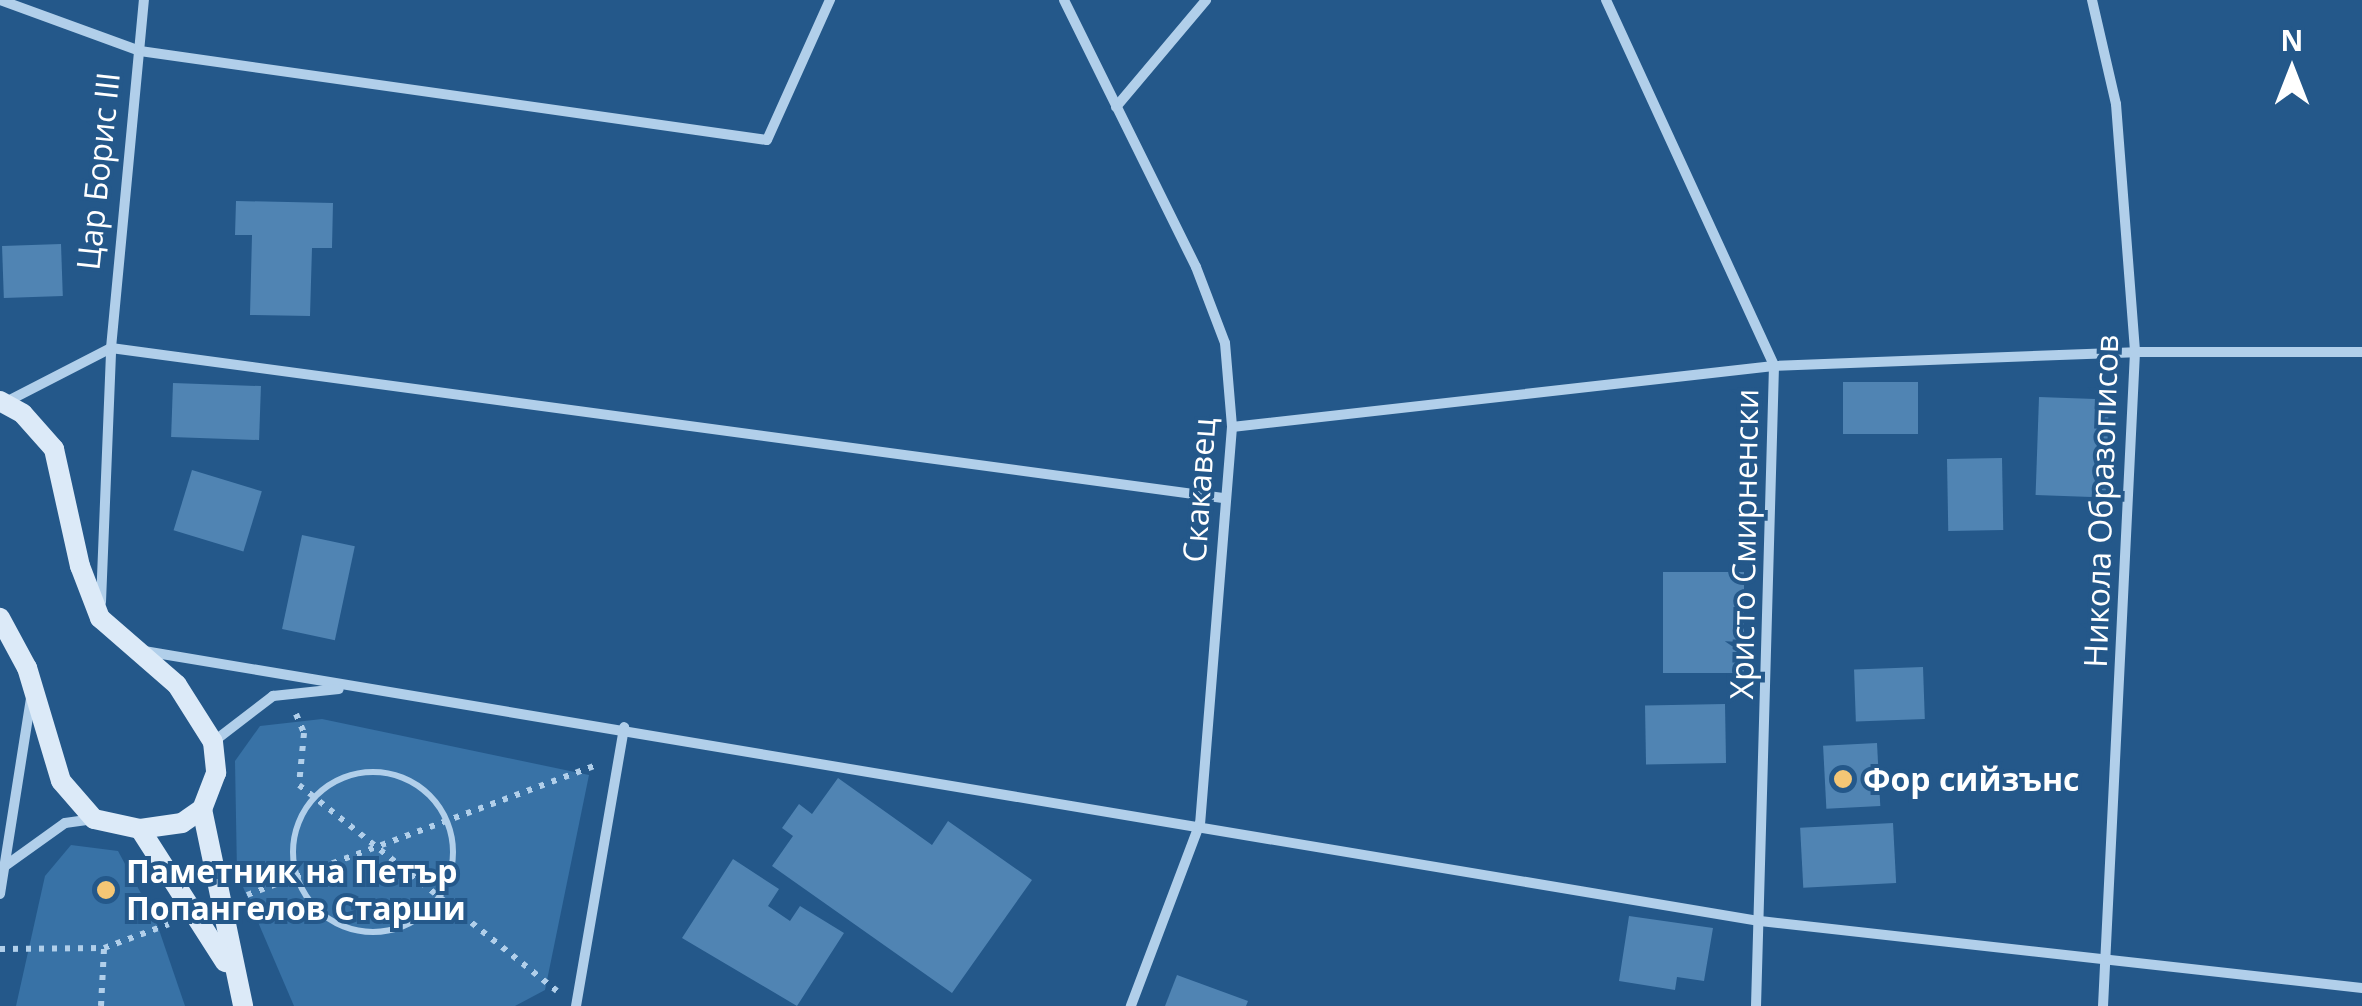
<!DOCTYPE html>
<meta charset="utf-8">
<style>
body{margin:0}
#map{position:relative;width:2362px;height:1006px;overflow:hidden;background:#24588a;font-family:"Open Sans",sans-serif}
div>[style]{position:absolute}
.green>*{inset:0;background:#3872a6}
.building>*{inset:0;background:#5084b3;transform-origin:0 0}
.path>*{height:6px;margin-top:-3px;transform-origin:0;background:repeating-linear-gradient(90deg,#b1cfea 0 5px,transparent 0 13px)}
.path>.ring{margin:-3px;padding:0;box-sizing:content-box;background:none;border:6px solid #b1cfea;border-radius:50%}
.street>*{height:10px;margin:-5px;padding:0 5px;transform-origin:5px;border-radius:5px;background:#b1cfea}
.secondary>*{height:20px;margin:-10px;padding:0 10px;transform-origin:10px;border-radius:10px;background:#dceaf8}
.dots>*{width:28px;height:28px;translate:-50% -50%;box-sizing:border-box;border:5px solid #24588a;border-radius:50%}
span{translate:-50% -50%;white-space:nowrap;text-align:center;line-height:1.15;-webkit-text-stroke:8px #24588a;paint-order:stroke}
.street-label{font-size:32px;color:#fff}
.poi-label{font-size:32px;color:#fff;font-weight:700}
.left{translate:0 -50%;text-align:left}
.north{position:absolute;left:2242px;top:20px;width:100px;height:100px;-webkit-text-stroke:8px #24588a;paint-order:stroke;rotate:0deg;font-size:28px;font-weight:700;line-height:40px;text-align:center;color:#fff}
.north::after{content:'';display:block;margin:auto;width:35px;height:45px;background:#fff;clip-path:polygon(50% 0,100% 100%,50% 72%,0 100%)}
</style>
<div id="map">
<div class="green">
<div style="clip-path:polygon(322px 719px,589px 775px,545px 990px,515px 1006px,294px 1006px,237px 873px,235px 761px,260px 726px)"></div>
<div style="clip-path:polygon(71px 845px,118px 851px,156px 921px,185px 1006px,16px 1006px,45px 876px)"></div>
</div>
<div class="building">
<div style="clip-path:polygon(236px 201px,333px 203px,332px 248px,312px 248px,310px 316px,250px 315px,252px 235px,235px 235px)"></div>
<div style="left:61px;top:244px;width:52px;height:59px;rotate:88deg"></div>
<div style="left:1843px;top:382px;width:75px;height:52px"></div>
<div style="left:173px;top:383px;width:88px;height:54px;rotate:2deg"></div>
<div style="left:2039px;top:397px;width:70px;height:98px;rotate:2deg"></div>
<div style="left:2002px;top:458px;width:72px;height:55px;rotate:89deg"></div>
<div style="left:192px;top:470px;width:73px;height:63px;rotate:17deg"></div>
<div style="left:302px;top:535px;width:54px;height:96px;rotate:12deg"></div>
<div style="left:1663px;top:572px;width:81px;height:101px"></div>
<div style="left:1923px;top:667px;width:52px;height:69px;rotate:88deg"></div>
<div style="left:1725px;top:704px;width:59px;height:80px;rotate:89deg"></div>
<div style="left:1877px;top:743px;width:63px;height:54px;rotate:87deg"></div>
<div style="clip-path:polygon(838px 778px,932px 845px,948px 821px,1032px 880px,952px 993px,772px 866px,793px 836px,782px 828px,799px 804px,812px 814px)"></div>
<div style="left:1893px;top:823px;width:60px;height:93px;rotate:87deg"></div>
<div style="clip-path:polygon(733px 859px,779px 889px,768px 906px,790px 921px,800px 906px,844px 933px,797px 1006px,682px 938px)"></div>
<div style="clip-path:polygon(1629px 916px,1713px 928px,1704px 981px,1677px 977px,1675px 990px,1619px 981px)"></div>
<div style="clip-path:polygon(1177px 975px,1248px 1001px,1246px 1006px,1165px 1006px)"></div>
</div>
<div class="path">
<div style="left:296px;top:714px;width:21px;rotate:67deg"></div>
<div style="left:304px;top:733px;width:52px;rotate:95.5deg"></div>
<div style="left:299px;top:785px;width:330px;rotate:38.6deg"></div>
<div class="ring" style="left:293px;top:772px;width:154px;height:154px"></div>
<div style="left:247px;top:895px;width:372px;rotate:-20.4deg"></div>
<div style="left:0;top:949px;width:104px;rotate:-0.6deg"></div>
<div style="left:104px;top:948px;width:69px;rotate:-20.3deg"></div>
<div style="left:101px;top:1006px;width:58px;rotate:-87deg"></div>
</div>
<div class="street">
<div style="left:0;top:0;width:149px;rotate:20deg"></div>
<div style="left:140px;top:51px;width:633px;rotate:8.08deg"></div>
<div style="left:767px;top:140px;width:154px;rotate:-65.8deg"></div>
<div style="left:1064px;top:0;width:298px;rotate:63.7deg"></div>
<div style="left:1196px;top:267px;width:81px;rotate:69.1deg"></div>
<div style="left:1225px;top:343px;width:84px;rotate:85.2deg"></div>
<div style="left:1232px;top:427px;width:397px;rotate:94.6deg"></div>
<div style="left:1200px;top:823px;width:196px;rotate:110.7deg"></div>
<div style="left:1606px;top:0;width:403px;rotate:65.3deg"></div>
<div style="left:1774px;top:366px;width:640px;rotate:91.61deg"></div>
<div style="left:2092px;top:0;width:107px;rotate:77deg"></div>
<div style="left:2116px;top:104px;width:249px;rotate:85.6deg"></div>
<div style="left:2135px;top:352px;width:655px;rotate:92.8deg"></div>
<div style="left:1116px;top:107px;width:140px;rotate:-49.9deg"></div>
<div style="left:111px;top:348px;width:1122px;rotate:7.68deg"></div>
<div style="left:6px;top:402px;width:118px;rotate:-27.2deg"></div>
<div style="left:1232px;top:427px;width:545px;rotate:-6.42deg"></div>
<div style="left:1774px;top:366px;width:361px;rotate:-2.2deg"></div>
<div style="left:2135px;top:352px;width:227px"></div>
<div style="left:101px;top:602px;width:254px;rotate:-87.7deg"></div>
<div style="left:111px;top:348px;width:350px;rotate:-84.6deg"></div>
<div style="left:144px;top:651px;width:1638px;rotate:9.49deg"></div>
<div style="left:1760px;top:921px;width:606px;rotate:6.35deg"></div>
<div style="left:213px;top:742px;width:76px;rotate:-37.5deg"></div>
<div style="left:273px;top:696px;width:66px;rotate:-6.1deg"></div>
<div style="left:5px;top:866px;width:74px;rotate:-35.6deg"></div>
<div style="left:65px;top:823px;width:29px;rotate:-8deg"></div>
<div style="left:0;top:894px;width:198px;rotate:-81deg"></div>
<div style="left:576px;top:1006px;width:283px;rotate:-80.2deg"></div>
</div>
<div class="secondary">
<div style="left:0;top:401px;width:26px;rotate:29deg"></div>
<div style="left:23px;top:414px;width:47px;rotate:48.5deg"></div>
<div style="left:54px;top:449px;width:120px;rotate:77.5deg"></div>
<div style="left:80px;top:566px;width:56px;rotate:69deg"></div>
<div style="left:100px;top:618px;width:102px;rotate:41deg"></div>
<div style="left:177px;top:685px;width:67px;rotate:57.7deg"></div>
<div style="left:213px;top:742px;width:31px;rotate:84deg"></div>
<div style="left:216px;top:773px;width:39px;rotate:111deg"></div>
<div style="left:202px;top:809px;width:24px;rotate:145deg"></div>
<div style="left:182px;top:823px;width:42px;rotate:171.9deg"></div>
<div style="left:140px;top:829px;width:47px;rotate:-167.7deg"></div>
<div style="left:94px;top:819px;width:50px;rotate:-131deg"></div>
<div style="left:61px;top:781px;width:118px;rotate:-106.7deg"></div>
<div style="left:27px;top:668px;width:57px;rotate:-118.4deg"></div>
<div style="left:202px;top:809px;width:201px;rotate:78.2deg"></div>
<div style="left:140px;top:829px;width:158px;rotate:57.4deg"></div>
</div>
<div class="dots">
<div style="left:1843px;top:779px;background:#f4c675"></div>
<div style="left:106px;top:890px;background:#f4c675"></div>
</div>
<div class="street-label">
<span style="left:98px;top:171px;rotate:-84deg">Цар Борис III</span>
<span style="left:1199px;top:490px;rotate:-86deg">Скакавец</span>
<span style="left:2101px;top:501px;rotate:-88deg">Никола Образописов</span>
<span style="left:1744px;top:544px;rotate:-89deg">Христо Смирненски</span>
</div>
<div class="poi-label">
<span class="left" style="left:1863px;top:779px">Фор сийзънс</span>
<span class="left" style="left:126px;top:890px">Паметник на Петър<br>Попангелов Старши</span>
</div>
<div class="north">N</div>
</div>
